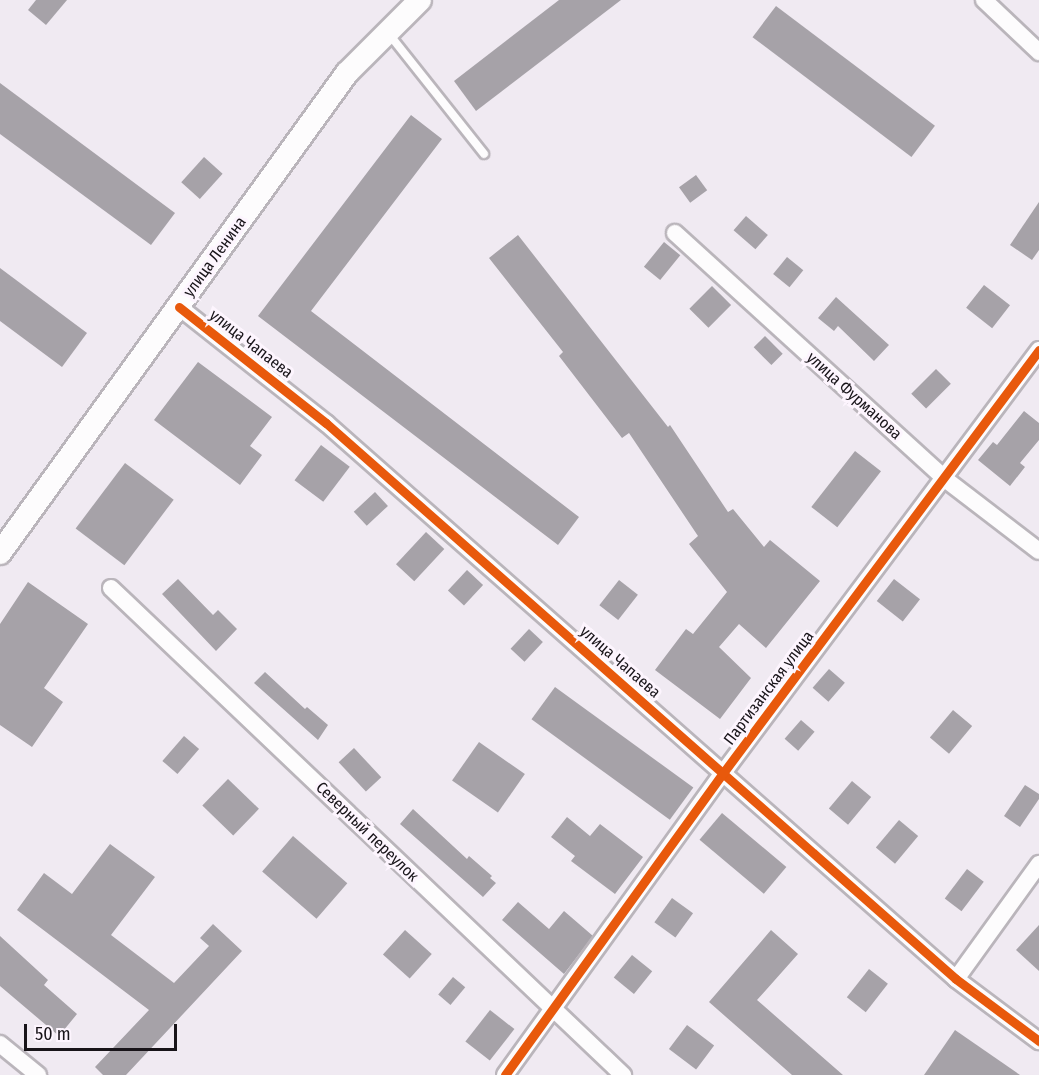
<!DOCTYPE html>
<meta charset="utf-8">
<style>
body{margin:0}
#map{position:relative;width:1039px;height:1075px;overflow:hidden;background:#f0eaf2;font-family:"Fira Sans Condensed",sans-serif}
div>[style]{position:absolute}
.building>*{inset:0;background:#a6a2a8;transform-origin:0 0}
.roads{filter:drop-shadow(2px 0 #bab5bb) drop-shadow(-2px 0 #bab5bb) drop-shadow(0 2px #bab5bb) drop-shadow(0 -2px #bab5bb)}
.service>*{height:8px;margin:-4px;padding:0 4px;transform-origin:4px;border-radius:4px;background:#fdfcfd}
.minor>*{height:16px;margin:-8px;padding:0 8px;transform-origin:8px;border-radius:8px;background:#fdfcfd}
.secondary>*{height:22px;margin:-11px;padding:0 11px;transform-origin:11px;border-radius:11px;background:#fdfcfd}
.cycleway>*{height:9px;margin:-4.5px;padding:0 4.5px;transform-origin:4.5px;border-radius:4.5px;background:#e8590c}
span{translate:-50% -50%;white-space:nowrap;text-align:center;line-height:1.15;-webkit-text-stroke:6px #fdf5fe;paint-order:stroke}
.street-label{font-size:16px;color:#181419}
.scale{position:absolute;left:24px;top:1024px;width:153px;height:27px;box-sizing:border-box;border:3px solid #181419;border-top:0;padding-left:8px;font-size:18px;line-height:21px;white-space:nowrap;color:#181419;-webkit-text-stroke:4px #fdf5fe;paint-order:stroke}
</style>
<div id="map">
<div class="building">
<div style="clip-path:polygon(36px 0,67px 0,46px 25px,28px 10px)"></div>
<div style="clip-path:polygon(559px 0,621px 0,476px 111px,454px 81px)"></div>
<div style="left:776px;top:6px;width:199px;height:39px;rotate:37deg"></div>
<div style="clip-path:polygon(0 83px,175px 213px,151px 245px,0 134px)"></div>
<div style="clip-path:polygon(411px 115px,442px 139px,311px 311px,579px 517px,558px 545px,258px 316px)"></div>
<div style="left:204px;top:157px;width:25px;height:34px;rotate:42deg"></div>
<div style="left:696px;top:175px;width:19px;height:21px;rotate:54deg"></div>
<div style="clip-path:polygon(1039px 202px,1039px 250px,1032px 260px,1010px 245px)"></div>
<div style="left:746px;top:216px;width:29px;height:19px;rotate:41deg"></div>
<div style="clip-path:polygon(518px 235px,668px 427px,670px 425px,728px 512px,733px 509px,764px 547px,770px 540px,820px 581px,766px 648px,739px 624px,719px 647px,751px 678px,720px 719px,655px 670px,686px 629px,693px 634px,727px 592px,689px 544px,698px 536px,629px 433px,622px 438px,559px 356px,563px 352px,489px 258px)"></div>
<div style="left:664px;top:242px;width:21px;height:32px;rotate:39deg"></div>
<div style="left:787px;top:257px;width:21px;height:22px;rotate:39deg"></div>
<div style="clip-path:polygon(0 268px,87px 333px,62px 367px,0 321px)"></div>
<div style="left:984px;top:285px;width:33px;height:29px;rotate:38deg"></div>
<div style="left:712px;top:286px;width:27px;height:32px;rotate:45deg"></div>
<div style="clip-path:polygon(836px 297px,889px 345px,874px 361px,838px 326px,834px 331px,818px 318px)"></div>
<div style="left:765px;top:336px;width:25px;height:16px;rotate:45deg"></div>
<div style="clip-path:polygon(198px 362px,272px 417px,250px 446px,262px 455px,240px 485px,154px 420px)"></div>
<div style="left:936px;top:369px;width:21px;height:35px;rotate:45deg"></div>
<div style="clip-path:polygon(1024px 411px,1039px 423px,1039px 440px,1020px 463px,1025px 467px,1010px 486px,978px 460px,993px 442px,997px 445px)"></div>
<div style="left:321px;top:445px;width:36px;height:44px;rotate:37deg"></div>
<div style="left:855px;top:451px;width:33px;height:71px;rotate:38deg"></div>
<div style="left:125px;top:463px;width:61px;height:82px;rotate:37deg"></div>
<div style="left:375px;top:492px;width:19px;height:29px;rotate:47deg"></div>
<div style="left:426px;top:532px;width:25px;height:44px;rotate:43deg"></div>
<div style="left:467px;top:570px;width:22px;height:28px;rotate:43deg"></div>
<div style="clip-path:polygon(178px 579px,213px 615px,218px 610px,237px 629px,216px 651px,162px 594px)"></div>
<div style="left:894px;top:579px;width:33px;height:28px;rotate:38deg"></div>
<div style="left:619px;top:580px;width:24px;height:32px;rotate:38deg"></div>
<div style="clip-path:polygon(28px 582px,88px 624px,44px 688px,63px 702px,32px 747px,0 725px,0 624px)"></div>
<div style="left:529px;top:629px;width:19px;height:27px;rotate:43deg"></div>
<div style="left:829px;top:669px;width:21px;height:25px;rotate:41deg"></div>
<div style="clip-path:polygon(265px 672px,305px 709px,307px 707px,328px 725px,318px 740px,254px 683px)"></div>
<div style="left:555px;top:687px;width:171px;height:40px;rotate:36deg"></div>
<div style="left:953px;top:710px;width:25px;height:36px;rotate:40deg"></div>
<div style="left:801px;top:720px;width:18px;height:25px;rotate:41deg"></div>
<div style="left:184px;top:736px;width:20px;height:33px;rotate:41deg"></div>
<div style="left:479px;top:742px;width:56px;height:47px;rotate:35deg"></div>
<div style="left:354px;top:748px;width:40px;height:21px;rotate:47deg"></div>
<div style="left:228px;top:779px;width:43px;height:37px;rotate:44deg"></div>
<div style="left:852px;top:781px;width:25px;height:36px;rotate:40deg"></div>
<div style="clip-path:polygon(1025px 785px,1039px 794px,1039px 799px,1020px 827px,1004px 816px)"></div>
<div style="clip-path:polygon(413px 809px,467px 859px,469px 856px,492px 876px,490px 878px,496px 883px,483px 897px,400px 824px)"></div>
<div style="left:722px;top:813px;width:84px;height:35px;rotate:40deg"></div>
<div style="clip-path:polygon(567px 817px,590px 836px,600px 824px,643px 857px,615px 894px,571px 861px,575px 856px,551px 837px)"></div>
<div style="left:899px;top:820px;width:25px;height:36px;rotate:40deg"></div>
<div style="left:293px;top:836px;width:72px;height:47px;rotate:41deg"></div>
<div style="clip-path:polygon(110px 844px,155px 877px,111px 935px,174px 983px,209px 946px,200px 938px,213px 924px,242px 951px,126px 1075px,103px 1075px,95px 1067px,149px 1010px,17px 910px,44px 873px,72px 894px)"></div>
<div style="left:967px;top:869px;width:21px;height:37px;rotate:37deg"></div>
<div style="left:672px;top:898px;width:26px;height:30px;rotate:36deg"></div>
<div style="clip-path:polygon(518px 902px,549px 929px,564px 911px,593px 936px,564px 974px,502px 920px)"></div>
<div style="clip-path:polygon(1039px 925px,1039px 971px,1016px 950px)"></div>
<div style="left:405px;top:930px;width:36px;height:33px;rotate:42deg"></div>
<div style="clip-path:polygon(771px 930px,798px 954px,757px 1000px,843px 1075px,792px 1075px,709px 1002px)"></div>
<div style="clip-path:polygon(0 936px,48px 980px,44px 985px,77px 1014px,59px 1036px,0 986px)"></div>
<div style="left:632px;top:955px;width:26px;height:29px;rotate:39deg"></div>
<div style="left:869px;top:969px;width:24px;height:36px;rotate:38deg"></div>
<div style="left:453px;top:977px;width:16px;height:23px;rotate:40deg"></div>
<div style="left:490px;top:1010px;width:31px;height:40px;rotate:38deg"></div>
<div style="left:687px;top:1025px;width:34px;height:30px;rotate:37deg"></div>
<div style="clip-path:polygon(955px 1030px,1020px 1075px,924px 1075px)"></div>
</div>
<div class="roads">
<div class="service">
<div style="left:389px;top:34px;width:153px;rotate:51.6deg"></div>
</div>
<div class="minor">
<div style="left:984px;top:0;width:76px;rotate:43.4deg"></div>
<div style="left:675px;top:233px;width:365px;rotate:42.3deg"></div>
<div style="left:945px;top:479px;width:118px;rotate:37.5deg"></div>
<div style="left:179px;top:307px;width:187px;rotate:38.3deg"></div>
<div style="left:326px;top:423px;width:840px;rotate:41.43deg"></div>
<div style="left:956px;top:979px;width:104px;rotate:36.8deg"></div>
<div style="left:111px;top:588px;width:707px;rotate:43.57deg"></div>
<div style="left:956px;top:979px;width:142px;rotate:-54.2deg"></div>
<div style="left:0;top:1044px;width:49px;rotate:39.2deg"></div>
<div style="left:505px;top:1075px;width:372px;rotate:-54.2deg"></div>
<div style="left:723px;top:773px;width:528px;rotate:-53.24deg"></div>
</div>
<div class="secondary">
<div style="left:0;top:553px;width:592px;rotate:-54.14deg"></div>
<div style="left:347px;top:73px;width:103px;rotate:-45deg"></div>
</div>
</div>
<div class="cycleway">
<div style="left:179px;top:307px;width:187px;rotate:38.3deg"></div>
<div style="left:326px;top:423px;width:840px;rotate:41.43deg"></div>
<div style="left:956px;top:979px;width:104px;rotate:36.8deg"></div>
<div style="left:505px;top:1075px;width:372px;rotate:-54.2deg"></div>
<div style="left:723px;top:773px;width:528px;rotate:-53.24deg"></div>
</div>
<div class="street-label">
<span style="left:215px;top:257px;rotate:-54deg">улица Ленина</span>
<span style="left:251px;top:344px;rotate:38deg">улица Чапаева</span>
<span style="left:854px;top:396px;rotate:42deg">улица Фурманова</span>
<span style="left:620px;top:662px;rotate:41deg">улица Чапаева</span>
<span style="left:769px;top:688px;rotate:-53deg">Партизанская улица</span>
<span style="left:367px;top:832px;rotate:44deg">Северный переулок</span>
</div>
<div class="scale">50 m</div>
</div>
